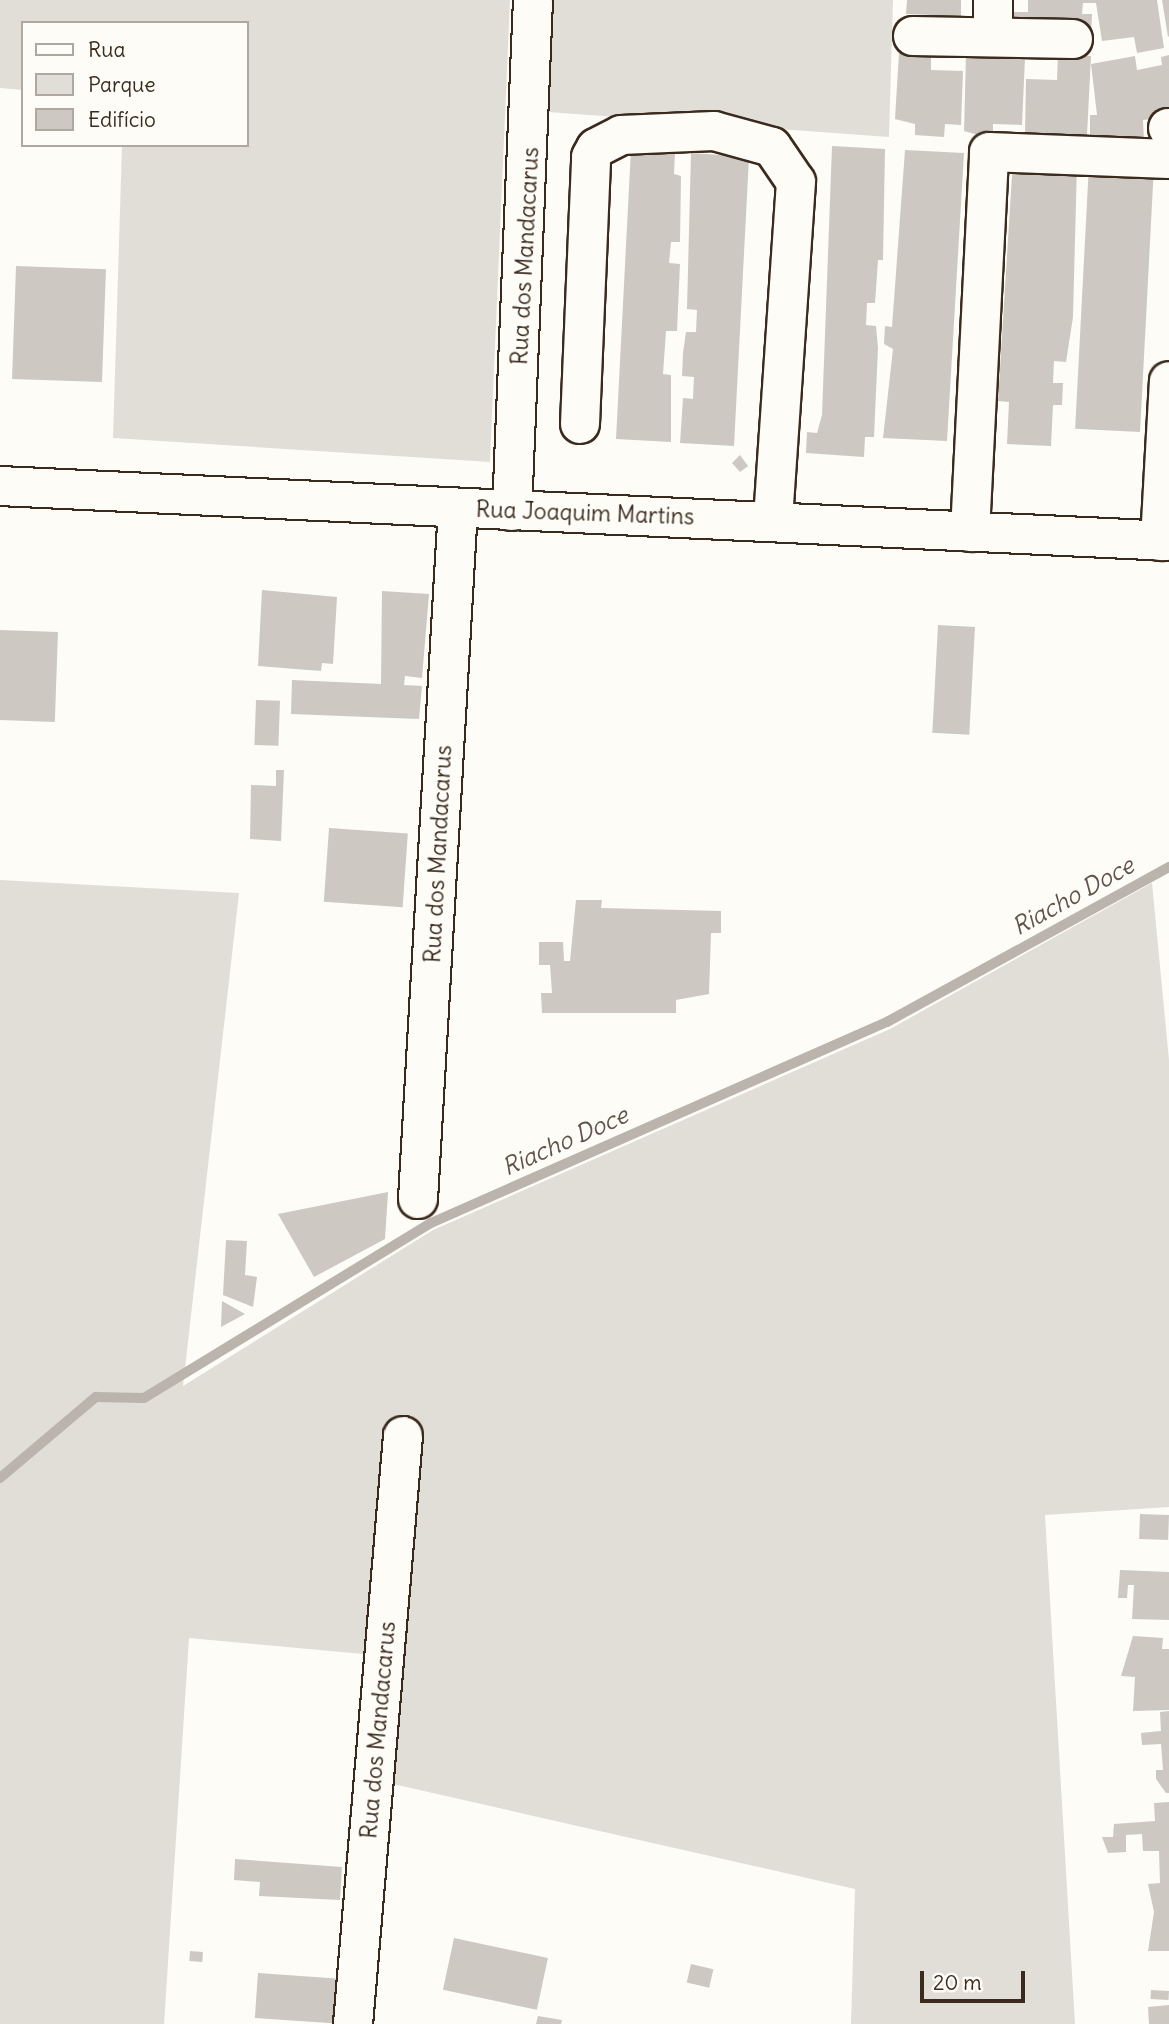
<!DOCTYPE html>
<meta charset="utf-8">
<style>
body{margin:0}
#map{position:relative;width:1169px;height:2024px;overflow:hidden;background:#fdfcf7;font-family:Delius,sans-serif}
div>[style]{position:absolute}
.green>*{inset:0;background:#e1ded7}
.stream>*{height:10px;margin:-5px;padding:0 5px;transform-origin:5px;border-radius:5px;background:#bbb4ad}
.building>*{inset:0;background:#cdc8c2;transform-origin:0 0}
.roads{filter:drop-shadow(2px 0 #3b2a1e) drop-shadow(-2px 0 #3b2a1e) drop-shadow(0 2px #3b2a1e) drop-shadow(0 -2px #3b2a1e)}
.minor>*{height:38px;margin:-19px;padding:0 19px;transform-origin:19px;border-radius:19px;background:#fdfcf7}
span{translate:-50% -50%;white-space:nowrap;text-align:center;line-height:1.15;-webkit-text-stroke:5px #fdfcf7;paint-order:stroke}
.street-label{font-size:23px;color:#3b2a1e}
.water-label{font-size:24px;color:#615349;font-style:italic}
.legend{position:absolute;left:21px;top:21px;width:228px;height:126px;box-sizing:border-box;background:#fdfcf7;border:2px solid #afa8a0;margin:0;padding:9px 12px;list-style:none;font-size:21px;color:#3b2a1e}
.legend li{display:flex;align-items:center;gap:14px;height:35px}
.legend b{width:35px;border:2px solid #afa8a0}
.scale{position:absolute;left:920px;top:1971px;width:105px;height:32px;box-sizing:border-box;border:4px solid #3b2a1e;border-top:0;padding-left:9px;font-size:21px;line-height:24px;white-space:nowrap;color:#3b2a1e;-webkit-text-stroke:5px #fdfcf7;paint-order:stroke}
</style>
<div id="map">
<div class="green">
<div style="clip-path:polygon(0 0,510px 0,490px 462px,113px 438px,122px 145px,247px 145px,247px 23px,23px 23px,23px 90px,0 88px)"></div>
<div style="clip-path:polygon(550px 0,893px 0,889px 137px,548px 112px)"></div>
<div style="clip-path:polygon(0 880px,239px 893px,183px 1386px,433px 1230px,890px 1029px,1152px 883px,1169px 1060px,1169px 1507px,1045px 1515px,1075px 2024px,851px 2024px,855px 1889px,393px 1784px,385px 1656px,189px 1638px,164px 2024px,0 2024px)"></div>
</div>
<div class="stream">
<div style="left:0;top:1478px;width:126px;rotate:-40.2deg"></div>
<div style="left:96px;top:1397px;width:48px;rotate:1.2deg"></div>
<div style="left:144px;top:1398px;width:336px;rotate:-31.4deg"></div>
<div style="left:431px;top:1223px;width:498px;rotate:-23.8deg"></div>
<div style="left:887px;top:1022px;width:322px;rotate:-28.8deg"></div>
</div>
<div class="building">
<div style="clip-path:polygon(907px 0,961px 0,961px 16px,906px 14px)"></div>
<div style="clip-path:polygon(1028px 0,1157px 0,1164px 48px,1137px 53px,1134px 37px,1102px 41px,1096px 3px,1083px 3px,1082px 14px,1092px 14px,1091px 34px,1017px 32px,1010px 12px,1028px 12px)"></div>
<div style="clip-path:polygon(1162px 0,1169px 0,1169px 36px,1168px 37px)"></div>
<div style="clip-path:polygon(899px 53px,931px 54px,931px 70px,963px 71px,961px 125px,945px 124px,944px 137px,915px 135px,915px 124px,895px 119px)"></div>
<div style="clip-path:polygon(966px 55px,1025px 58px,1022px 125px,993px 124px,993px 139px,964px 131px)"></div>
<div style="clip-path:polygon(1058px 55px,1091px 56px,1087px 135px,1025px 133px,1026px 79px,1057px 80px)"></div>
<div style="clip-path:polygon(1169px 55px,1169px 117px,1143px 120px,1144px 141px,1090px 145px,1090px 115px,1097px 115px,1091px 64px,1135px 56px,1137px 70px,1162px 65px,1161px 57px)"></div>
<div style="clip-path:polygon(832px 146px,885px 149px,883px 260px,878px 260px,875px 303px,867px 303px,866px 325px,876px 326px,878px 348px,874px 437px,865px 437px,864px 457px,806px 453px,807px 432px,817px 433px,822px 415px)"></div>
<div style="clip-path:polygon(631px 149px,675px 152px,674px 174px,681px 176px,680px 242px,671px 242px,669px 263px,680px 264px,677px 331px,666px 331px,663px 374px,671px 375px,671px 442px,616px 439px)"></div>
<div style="clip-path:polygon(905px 150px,964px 153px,947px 441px,883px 438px,893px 349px,884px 344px,885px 326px,892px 327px)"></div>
<div style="clip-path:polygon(691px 153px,749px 157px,734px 446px,680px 443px,683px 398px,693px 399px,694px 377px,682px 376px,683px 353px,686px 332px,696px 332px,697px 310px,687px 309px)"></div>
<div style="clip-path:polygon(1013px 159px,1077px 163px,1073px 317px,1066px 362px,1054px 361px,1053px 383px,1063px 383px,1062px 405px,1053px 405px,1051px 446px,1007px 444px,1009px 402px,998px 401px)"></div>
<div style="left:1089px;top:164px;width:65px;height:265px;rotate:3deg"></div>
<div style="left:16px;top:266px;width:90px;height:113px;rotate:2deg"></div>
<div style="clip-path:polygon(740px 455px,748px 466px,740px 472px,732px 463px)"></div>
<div style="clip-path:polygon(262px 590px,337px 597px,333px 664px,322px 663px,321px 671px,258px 666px)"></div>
<div style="clip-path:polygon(382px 591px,429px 594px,422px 678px,405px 676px,404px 685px,422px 686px,419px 719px,291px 714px,292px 680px,381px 684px)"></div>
<div style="left:938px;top:625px;width:37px;height:108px;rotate:3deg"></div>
<div style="left:0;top:630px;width:58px;height:90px;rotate:2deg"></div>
<div style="left:256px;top:700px;width:24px;height:45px;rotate:2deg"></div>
<div style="clip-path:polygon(276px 770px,284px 770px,281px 841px,250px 839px,251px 785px,276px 786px)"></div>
<div style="left:329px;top:828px;width:79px;height:74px;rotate:4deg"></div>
<div style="clip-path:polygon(576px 900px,602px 900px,601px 908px,721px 911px,721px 933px,711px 933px,709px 994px,676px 1000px,676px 1013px,542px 1013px,541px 993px,552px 993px,550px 965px,539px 965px,539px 942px,563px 942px,564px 961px,570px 961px)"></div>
<div style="clip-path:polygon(388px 1192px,385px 1239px,314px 1277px,278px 1214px)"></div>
<div style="clip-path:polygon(226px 1240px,247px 1241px,245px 1275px,257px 1277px,253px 1307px,223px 1295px)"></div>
<div style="clip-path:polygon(222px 1301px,245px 1314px,221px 1327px)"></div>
<div style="left:1140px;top:1514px;width:29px;height:25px;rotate:2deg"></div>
<div style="clip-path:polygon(1120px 1570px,1169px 1572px,1169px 1620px,1132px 1619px,1134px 1585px,1128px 1585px,1127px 1598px,1118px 1598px)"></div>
<div style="clip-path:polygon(1133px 1636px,1163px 1638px,1162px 1649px,1169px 1649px,1169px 1710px,1133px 1711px,1135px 1677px,1121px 1676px)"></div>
<div style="clip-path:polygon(1169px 1711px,1169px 1793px,1166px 1793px,1156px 1779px,1156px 1770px,1163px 1770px,1161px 1744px,1142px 1745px,1141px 1733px,1161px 1731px,1160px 1712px)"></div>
<div style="clip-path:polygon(1169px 1802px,1169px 1951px,1148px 1951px,1154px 1912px,1148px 1884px,1160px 1883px,1159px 1851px,1143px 1851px,1142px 1834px,1126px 1835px,1126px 1852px,1108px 1853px,1102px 1837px,1113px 1837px,1114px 1824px,1155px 1821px,1154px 1803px)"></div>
<div style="clip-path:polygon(235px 1859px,342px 1867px,340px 1900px,259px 1896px,260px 1882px,234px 1880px)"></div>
<div style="left:454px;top:1938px;width:96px;height:53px;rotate:12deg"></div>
<div style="left:190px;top:1951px;width:13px;height:10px;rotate:4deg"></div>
<div style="left:691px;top:1964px;width:23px;height:19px;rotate:13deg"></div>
<div style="left:258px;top:1973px;width:78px;height:45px;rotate:4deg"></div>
<div style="left:1151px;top:1990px;width:18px;height:9px;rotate:3deg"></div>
<div style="clip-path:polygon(1169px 2005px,1169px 2024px,1149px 2024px,1148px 2007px)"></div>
<div style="clip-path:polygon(538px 2016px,562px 2020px,561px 2024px,536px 2024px)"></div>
</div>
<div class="roads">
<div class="minor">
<div style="left:913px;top:36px;width:160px;rotate:1.1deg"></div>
<div style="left:993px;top:36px;width:36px;rotate:-90deg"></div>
<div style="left:1168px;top:128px;width:1px"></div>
<div style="left:580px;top:424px;width:267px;rotate:-87.6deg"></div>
<div style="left:591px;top:157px;width:10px;rotate:-61deg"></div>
<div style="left:596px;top:148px;width:28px;rotate:-27deg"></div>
<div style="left:621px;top:135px;width:93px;rotate:-2.5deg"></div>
<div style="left:714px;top:131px;width:60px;rotate:15.4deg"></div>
<div style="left:772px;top:147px;width:42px;rotate:55.6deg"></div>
<div style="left:796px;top:182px;width:338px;rotate:93.9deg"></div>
<div style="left:0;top:486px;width:1170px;rotate:2.69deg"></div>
<div style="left:512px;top:511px;width:511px;rotate:-87.65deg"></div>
<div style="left:970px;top:532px;width:380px;rotate:-87.1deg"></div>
<div style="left:989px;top:152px;width:180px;rotate:2.2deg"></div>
<div style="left:1160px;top:541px;width:160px;rotate:-86.8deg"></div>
<div style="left:418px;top:1199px;width:692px;rotate:-86.69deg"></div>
<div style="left:353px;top:2024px;width:590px;rotate:-85.14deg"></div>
</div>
</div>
<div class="street-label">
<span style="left:525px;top:256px;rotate:-87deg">Rua dos Mandacarus</span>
<span style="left:585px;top:513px;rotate:2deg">Rua Joaquim Martins</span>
<span style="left:438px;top:854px;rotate:-87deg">Rua dos Mandacarus</span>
<span style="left:378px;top:1730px;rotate:-85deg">Rua dos Mandacarus</span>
</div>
<div class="water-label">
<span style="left:1073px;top:896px;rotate:-29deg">Riacho Doce</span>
<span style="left:565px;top:1141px;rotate:-24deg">Riacho Doce</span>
</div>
<ul class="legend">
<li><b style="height:9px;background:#fdfcf7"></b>Rua</li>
<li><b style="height:19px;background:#e1ded7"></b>Parque</li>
<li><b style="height:19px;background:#cdc8c2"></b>Edifício</li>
</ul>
<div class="scale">20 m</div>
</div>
